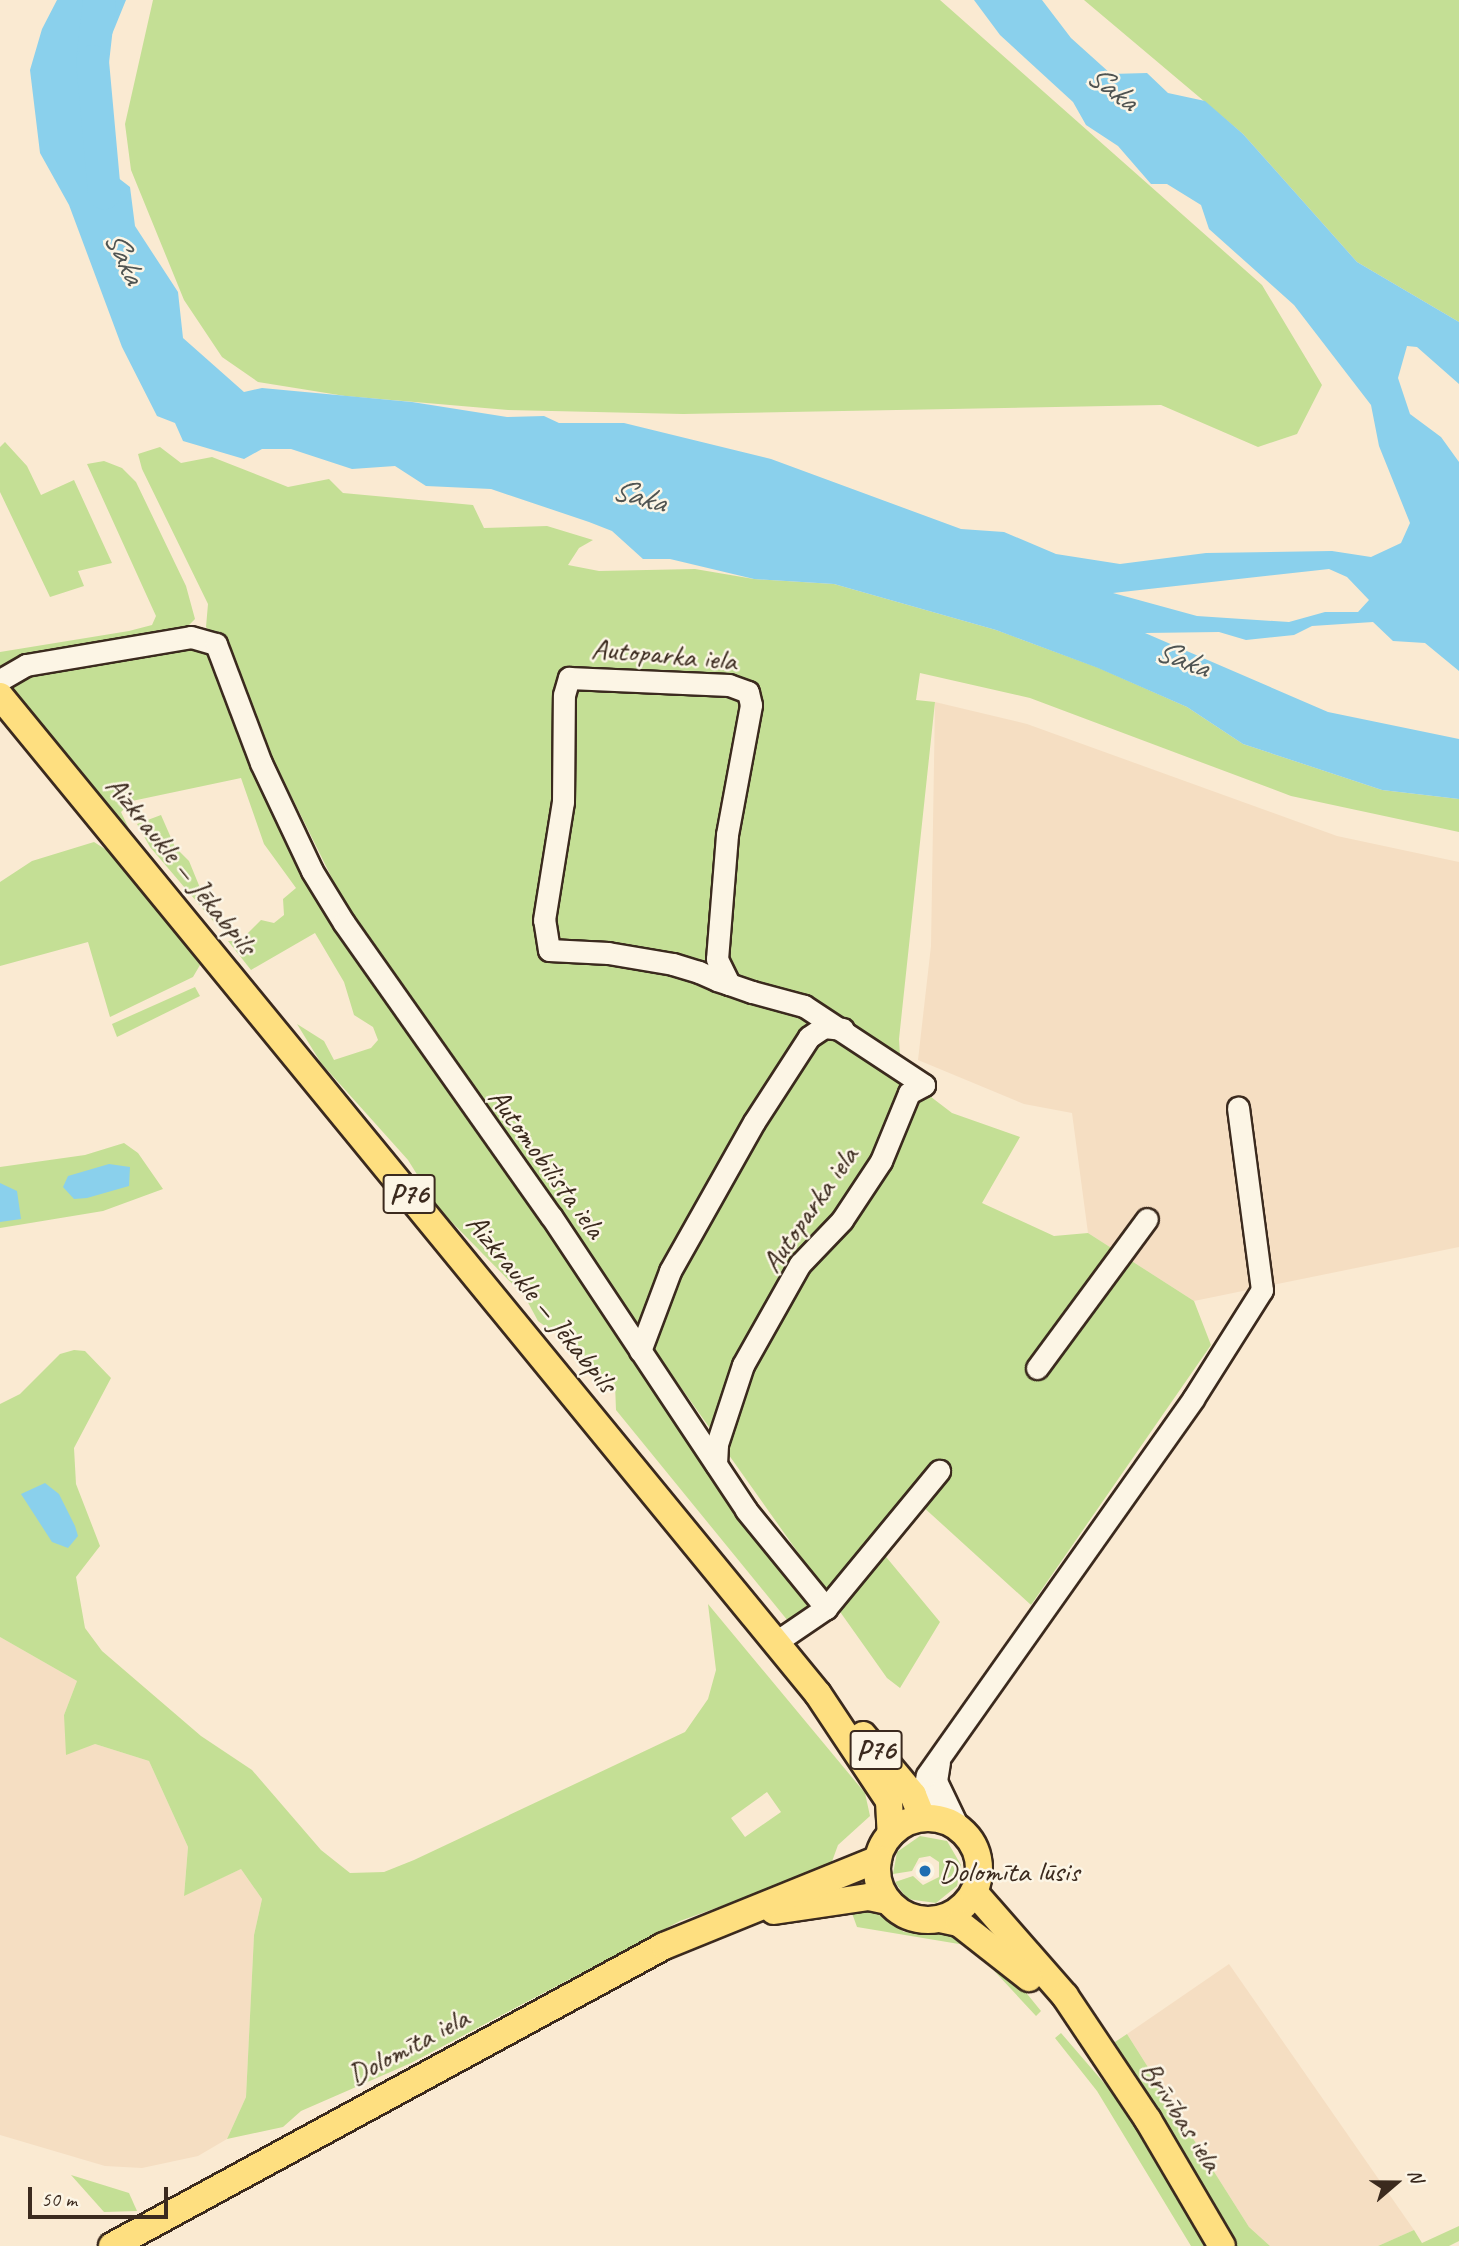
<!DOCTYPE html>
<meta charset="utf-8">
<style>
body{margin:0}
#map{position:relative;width:1459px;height:2246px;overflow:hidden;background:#faead2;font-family:Caveat,sans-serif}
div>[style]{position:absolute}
.built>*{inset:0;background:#f5dec2}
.green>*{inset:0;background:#c4df95}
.water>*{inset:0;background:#8ad0ec}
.river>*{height:33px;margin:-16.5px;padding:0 16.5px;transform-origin:16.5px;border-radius:16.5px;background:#8ad0ec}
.roads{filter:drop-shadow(2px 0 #3b2a1e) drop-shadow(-2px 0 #3b2a1e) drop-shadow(0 2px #3b2a1e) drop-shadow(0 -2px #3b2a1e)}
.minor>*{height:21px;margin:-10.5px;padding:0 10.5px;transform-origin:10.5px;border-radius:10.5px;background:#fcf5e5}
.major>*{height:26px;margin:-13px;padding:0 13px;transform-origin:13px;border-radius:13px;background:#fedf80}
.major>.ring{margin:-13px;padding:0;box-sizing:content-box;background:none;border:26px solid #fedf80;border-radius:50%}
.dots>*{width:19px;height:19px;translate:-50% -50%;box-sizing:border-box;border:4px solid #fcf5e5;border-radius:50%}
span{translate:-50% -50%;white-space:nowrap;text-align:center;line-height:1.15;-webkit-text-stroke:5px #fcf5e5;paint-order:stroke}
.shield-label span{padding:2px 5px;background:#fcf5e5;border:2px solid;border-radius:5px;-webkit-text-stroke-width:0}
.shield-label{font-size:28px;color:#3b2a1e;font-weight:700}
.street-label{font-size:30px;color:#3b2a1e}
.poi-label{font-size:30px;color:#3b2a1e}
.left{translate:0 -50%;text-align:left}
.water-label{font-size:32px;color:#4f5452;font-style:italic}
.north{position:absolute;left:1361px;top:2148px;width:70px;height:70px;-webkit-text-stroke:5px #fcf5e5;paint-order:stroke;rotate:70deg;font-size:19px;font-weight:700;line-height:28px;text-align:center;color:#3b2a1e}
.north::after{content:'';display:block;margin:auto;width:24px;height:32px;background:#3b2a1e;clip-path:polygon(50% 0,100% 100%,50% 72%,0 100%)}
.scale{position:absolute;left:28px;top:2187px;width:140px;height:32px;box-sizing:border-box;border:4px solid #3b2a1e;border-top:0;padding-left:9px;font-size:21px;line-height:24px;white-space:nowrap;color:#3b2a1e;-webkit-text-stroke:5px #fcf5e5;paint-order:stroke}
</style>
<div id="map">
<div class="built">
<div style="clip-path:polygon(935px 702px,1027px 724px,1337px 836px,1459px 862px,1459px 1247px,1194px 1301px,1088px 1233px,1072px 1113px,1024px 1104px,918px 1060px,931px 946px)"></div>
<div style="clip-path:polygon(0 1637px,77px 1681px,64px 1715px,95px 1744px,149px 1761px,188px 1847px,184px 1895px,241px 1869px,262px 1899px,254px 1935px,246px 2097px,227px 2139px,198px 2156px,142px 2168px,105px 2166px,0 2135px)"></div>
<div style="clip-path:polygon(1229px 1964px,1414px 2230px,1378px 2246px,1270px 2246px,1249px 2227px,1127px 2034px)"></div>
</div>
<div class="green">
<div style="clip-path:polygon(153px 0,940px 0,1262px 285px,1322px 385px,1297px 434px,1258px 447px,1161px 405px,683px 414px,508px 410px,345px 396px,258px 382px,222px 357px,184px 300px,131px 170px,125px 124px)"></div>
<div style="clip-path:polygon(1084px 0,1459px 0,1459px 322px,1357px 262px,1243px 134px)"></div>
<div style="clip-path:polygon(5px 442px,27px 466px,41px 495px,74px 480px,112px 563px,78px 571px,84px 586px,50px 597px,0 492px,0 447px)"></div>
<div style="clip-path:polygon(160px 447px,181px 463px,212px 457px,288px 487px,329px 479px,343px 493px,473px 505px,484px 528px,547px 526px,593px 540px,579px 548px,568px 565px,599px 571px,695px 569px,754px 579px,834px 584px,996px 630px,1099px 668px,1187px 707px,1243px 744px,1382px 790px,1459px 799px,1459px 832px,1291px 796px,1030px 698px,920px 673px,916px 700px,935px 702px,899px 1039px,901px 1074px,952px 1113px,1020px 1137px,982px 1203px,1054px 1236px,1088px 1233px,1194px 1301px,1211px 1345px,1031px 1605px,921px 1505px,882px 1552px,940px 1622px,900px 1688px,887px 1678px,360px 935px,278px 769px,271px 773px,226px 648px,206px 627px,208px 604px,142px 469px,138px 454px)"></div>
<div style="clip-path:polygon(104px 461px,122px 468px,136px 482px,186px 586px,195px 619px,182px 632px,0 670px,0 652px,129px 631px,152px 625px,156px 616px,87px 464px)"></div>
<div style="clip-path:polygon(173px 646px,211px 646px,310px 876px,815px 1606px,788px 1621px,616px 1410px,615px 1384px,589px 1365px,566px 1332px,553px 1332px,538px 1321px,525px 1297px,438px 1208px,408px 1160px,321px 1063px,297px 1024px,324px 1041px,334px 1060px,371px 1048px,378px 1040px,373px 1027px,354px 1015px,344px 982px,315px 933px,251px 970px,228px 941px,240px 941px,261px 920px,274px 923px,284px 915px,283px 899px,296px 888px,264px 844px,241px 778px,132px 801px,121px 812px,129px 829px,11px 686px,15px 676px)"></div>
<div style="clip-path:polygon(161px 815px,175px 847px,189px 861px,214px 922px,150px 847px,137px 824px)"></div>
<div style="clip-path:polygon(94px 842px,116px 856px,200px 965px,193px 977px,110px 1017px,88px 942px,0 966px,0 882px,32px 861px)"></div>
<div style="clip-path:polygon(195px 987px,200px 996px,117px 1037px,112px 1024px)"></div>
<div style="clip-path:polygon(124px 1143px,138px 1153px,163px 1189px,103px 1211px,0 1228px,0 1167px,85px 1155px)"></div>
<div style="clip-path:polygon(evenodd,74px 1350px,85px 1351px,111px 1378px,74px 1448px,76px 1484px,100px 1546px,76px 1577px,85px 1628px,102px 1651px,201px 1736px,252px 1770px,321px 1850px,350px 1873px,384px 1872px,414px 1860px,685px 1732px,708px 1699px,716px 1670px,708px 1604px,865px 1793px,870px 1816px,838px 1845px,830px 1867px,680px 1921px,411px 2063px,301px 2111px,283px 2127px,227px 2139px,246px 2097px,254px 1935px,262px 1899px,241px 1869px,184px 1896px,188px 1847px,149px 1761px,95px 1744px,66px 1755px,64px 1715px,77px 1681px,0 1637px,0 1404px,20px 1394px,60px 1354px,74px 1350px,767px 1792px,781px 1812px,745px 1837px,731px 1818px,767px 1792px)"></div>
<div style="clip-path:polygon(920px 1836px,947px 1841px,961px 1865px,957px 1886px,936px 1903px,907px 1899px,895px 1882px,913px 1876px,923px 1885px,939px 1877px,939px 1862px,930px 1856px,919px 1858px,912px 1871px,893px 1874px,897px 1852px)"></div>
<div style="clip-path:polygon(849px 1905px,866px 1906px,904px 1932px,955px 1935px,1010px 1973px,1041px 2011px,1036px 2016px,971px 1946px,857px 1927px)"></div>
<div style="clip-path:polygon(1061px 2033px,1117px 2098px,1207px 2246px,1191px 2246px,1097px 2091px,1055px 2038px)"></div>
<div style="clip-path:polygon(1127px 2034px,1249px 2227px,1270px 2246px,1237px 2246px,1112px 2044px)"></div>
<div style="clip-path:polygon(71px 2175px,129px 2193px,137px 2211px,104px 2212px)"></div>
<div style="clip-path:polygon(1459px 2226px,1459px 2241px,1449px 2246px,1378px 2246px,1414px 2230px,1422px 2243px)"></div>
</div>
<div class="water">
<div style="clip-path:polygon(evenodd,57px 0,126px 0,106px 49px,95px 134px,108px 170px,130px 187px,135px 226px,178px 292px,183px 338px,244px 392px,262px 388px,412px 402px,507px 417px,544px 416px,559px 423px,624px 423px,771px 459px,961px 529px,1004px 532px,1056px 554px,1120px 564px,1206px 553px,1332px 551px,1371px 557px,1401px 543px,1410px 523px,1379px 446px,1371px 405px,1294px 305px,1209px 229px,1201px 205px,1167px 184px,1151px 184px,1118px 146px,1086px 125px,1073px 102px,1000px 35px,974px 0,1042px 0,1071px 38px,1111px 74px,1147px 73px,1168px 93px,1205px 101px,1243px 134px,1357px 262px,1459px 322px,1459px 384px,1417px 347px,1407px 346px,1398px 378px,1410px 414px,1441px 437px,1459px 462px,1459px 671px,1425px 643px,1393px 641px,1373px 622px,1312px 626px,1294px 635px,1246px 640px,1219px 632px,1145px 633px,1328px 712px,1459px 739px,1459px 799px,1382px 790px,1243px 744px,1187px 707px,1098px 668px,996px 630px,834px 584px,754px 579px,670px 559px,643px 559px,612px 531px,589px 522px,491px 489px,426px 486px,395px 466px,352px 469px,291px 449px,262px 449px,244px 459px,183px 441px,175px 423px,157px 416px,122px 347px,69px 205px,40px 153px,30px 70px,42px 29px,57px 0,1329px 569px,1347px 577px,1369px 600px,1358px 612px,1325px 612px,1289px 622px,1197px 616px,1113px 593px,1329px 569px)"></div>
<div style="clip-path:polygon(109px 1164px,130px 1167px,129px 1186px,87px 1198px,74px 1199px,63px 1187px,68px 1176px)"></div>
<div style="clip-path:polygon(0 1183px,17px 1191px,21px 1219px,0 1222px)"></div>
<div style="clip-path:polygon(45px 1483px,59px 1494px,75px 1526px,78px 1536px,68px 1548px,52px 1542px,21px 1494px)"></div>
</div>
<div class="river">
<div style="left:99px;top:0;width:61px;rotate:96.5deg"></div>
<div style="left:92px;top:61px;width:132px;rotate:84.8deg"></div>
</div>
<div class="roads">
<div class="minor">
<div style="left:0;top:680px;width:30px;rotate:-30deg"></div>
<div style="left:26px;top:665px;width:167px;rotate:-9.6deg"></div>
<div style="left:191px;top:637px;width:26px;rotate:16deg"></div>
<div style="left:216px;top:644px;width:127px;rotate:69.3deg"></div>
<div style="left:261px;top:763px;width:119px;rotate:64.7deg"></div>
<div style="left:312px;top:871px;width:61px;rotate:58.4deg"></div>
<div style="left:344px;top:923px;width:359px;rotate:54.8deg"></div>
<div style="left:551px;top:1216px;width:353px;rotate:56.4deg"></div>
<div style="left:746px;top:1510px;width:127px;rotate:50.8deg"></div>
<div style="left:826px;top:1608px;width:60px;rotate:145.8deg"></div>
<div style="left:640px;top:1351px;width:85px;rotate:-69.4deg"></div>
<div style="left:670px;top:1271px;width:171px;rotate:-60.6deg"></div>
<div style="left:754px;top:1122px;width:101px;rotate:-57.1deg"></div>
<div style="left:809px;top:1037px;width:18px;rotate:-34deg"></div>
<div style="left:824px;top:1027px;width:19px;rotate:6deg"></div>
<div style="left:1037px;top:1368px;width:185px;rotate:-53.6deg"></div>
<div style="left:716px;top:1464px;width:20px;rotate:-87deg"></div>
<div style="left:717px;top:1444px;width:83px;rotate:-71.8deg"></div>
<div style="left:743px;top:1365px;width:116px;rotate:-60.6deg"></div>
<div style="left:800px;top:1264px;width:61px;rotate:-46.3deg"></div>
<div style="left:842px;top:1220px;width:71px;rotate:-56.5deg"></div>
<div style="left:881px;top:1161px;width:74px;rotate:-67.6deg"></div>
<div style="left:909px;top:1093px;width:17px;rotate:-28deg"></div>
<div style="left:924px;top:1085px;width:144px;rotate:-146.6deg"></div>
<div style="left:804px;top:1006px;width:54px;rotate:-164.9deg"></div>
<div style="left:752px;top:992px;width:24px;rotate:-161deg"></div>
<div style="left:729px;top:984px;width:13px;rotate:-162deg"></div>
<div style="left:717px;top:980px;width:20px;rotate:-156deg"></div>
<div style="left:699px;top:972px;width:27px;rotate:-163deg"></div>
<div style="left:673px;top:964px;width:66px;rotate:-170.4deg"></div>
<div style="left:608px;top:953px;width:59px;rotate:-177.1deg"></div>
<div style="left:549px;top:950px;width:30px;rotate:-99deg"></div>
<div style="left:544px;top:920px;width:120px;rotate:-80.9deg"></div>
<div style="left:563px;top:802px;width:107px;rotate:-89.5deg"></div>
<div style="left:564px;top:695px;width:18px;rotate:-74deg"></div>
<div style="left:569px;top:678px;width:160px;rotate:2.5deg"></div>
<div style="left:729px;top:685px;width:20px;rotate:20deg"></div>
<div style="left:748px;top:692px;width:13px;rotate:77deg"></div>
<div style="left:751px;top:705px;width:132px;rotate:100.5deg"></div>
<div style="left:727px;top:835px;width:124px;rotate:94.6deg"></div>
<div style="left:717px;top:959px;width:28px;rotate:64deg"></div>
<div style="left:826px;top:1608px;width:178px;rotate:-50.5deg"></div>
<div style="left:939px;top:1762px;width:19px;rotate:99deg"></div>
<div style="left:936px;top:1781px;width:51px;rotate:64.4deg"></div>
<div style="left:931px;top:1813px;width:20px;rotate:-114deg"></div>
<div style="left:923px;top:1795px;width:20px;rotate:-79deg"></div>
<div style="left:927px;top:1775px;width:461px;rotate:-54.7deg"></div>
<div style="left:1193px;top:1399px;width:129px;rotate:-57.7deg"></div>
<div style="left:1262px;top:1290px;width:184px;rotate:-97.5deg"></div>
</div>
<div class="major">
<div style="left:0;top:696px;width:1290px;rotate:50.66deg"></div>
<div style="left:818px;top:1694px;width:128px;rotate:56.4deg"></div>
<div style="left:889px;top:1801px;width:33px;rotate:87deg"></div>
<div style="left:863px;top:1735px;width:78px;rotate:50.2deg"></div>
<div style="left:913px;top:1795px;width:24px;rotate:68deg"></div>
<div class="ring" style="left:877px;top:1818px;width:76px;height:76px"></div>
<div style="left:974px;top:1892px;width:138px;rotate:48.8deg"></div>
<div style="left:1065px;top:1996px;width:149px;rotate:56.2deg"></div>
<div style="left:1148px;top:2120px;width:146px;rotate:59.6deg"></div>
<div style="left:774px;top:1911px;width:96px;rotate:-8.4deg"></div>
<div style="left:869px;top:1897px;width:19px;rotate:12deg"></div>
<div style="left:940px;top:1919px;width:19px;rotate:12deg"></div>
<div style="left:959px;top:1923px;width:89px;rotate:38.2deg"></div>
<div style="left:112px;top:2246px;width:628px;rotate:-28.52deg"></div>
<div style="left:664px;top:1946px;width:231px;rotate:-22.1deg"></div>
</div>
</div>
<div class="dots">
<div style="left:925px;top:1871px;background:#1f6fb2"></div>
</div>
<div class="shield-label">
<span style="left:409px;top:1194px">P76</span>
<span style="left:876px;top:1750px">P76</span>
</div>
<div class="street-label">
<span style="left:664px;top:654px;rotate:5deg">Autoparka iela</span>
<span style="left:182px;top:865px;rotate:51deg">Aizkraukle — Jēkabpils</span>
<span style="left:547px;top:1163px;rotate:54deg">Automobīlista iela</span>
<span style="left:809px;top:1209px;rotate:-55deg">Autoparka iela</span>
<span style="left:542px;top:1303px;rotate:51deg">Aizkraukle — Jēkabpils</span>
<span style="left:408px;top:2046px;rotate:-28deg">Dolomīta iela</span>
<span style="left:1182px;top:2116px;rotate:57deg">Brīvības iela</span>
</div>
<div class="poi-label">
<span class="left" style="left:939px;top:1871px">Dolomīta lūsis</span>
</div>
<div class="water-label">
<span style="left:1112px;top:88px;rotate:37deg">Saka</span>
<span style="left:124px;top:257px;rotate:65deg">Saka</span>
<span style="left:639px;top:496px;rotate:16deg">Saka</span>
<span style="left:1182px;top:659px;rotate:21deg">Saka</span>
</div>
<div class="north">N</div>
<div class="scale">50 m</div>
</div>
